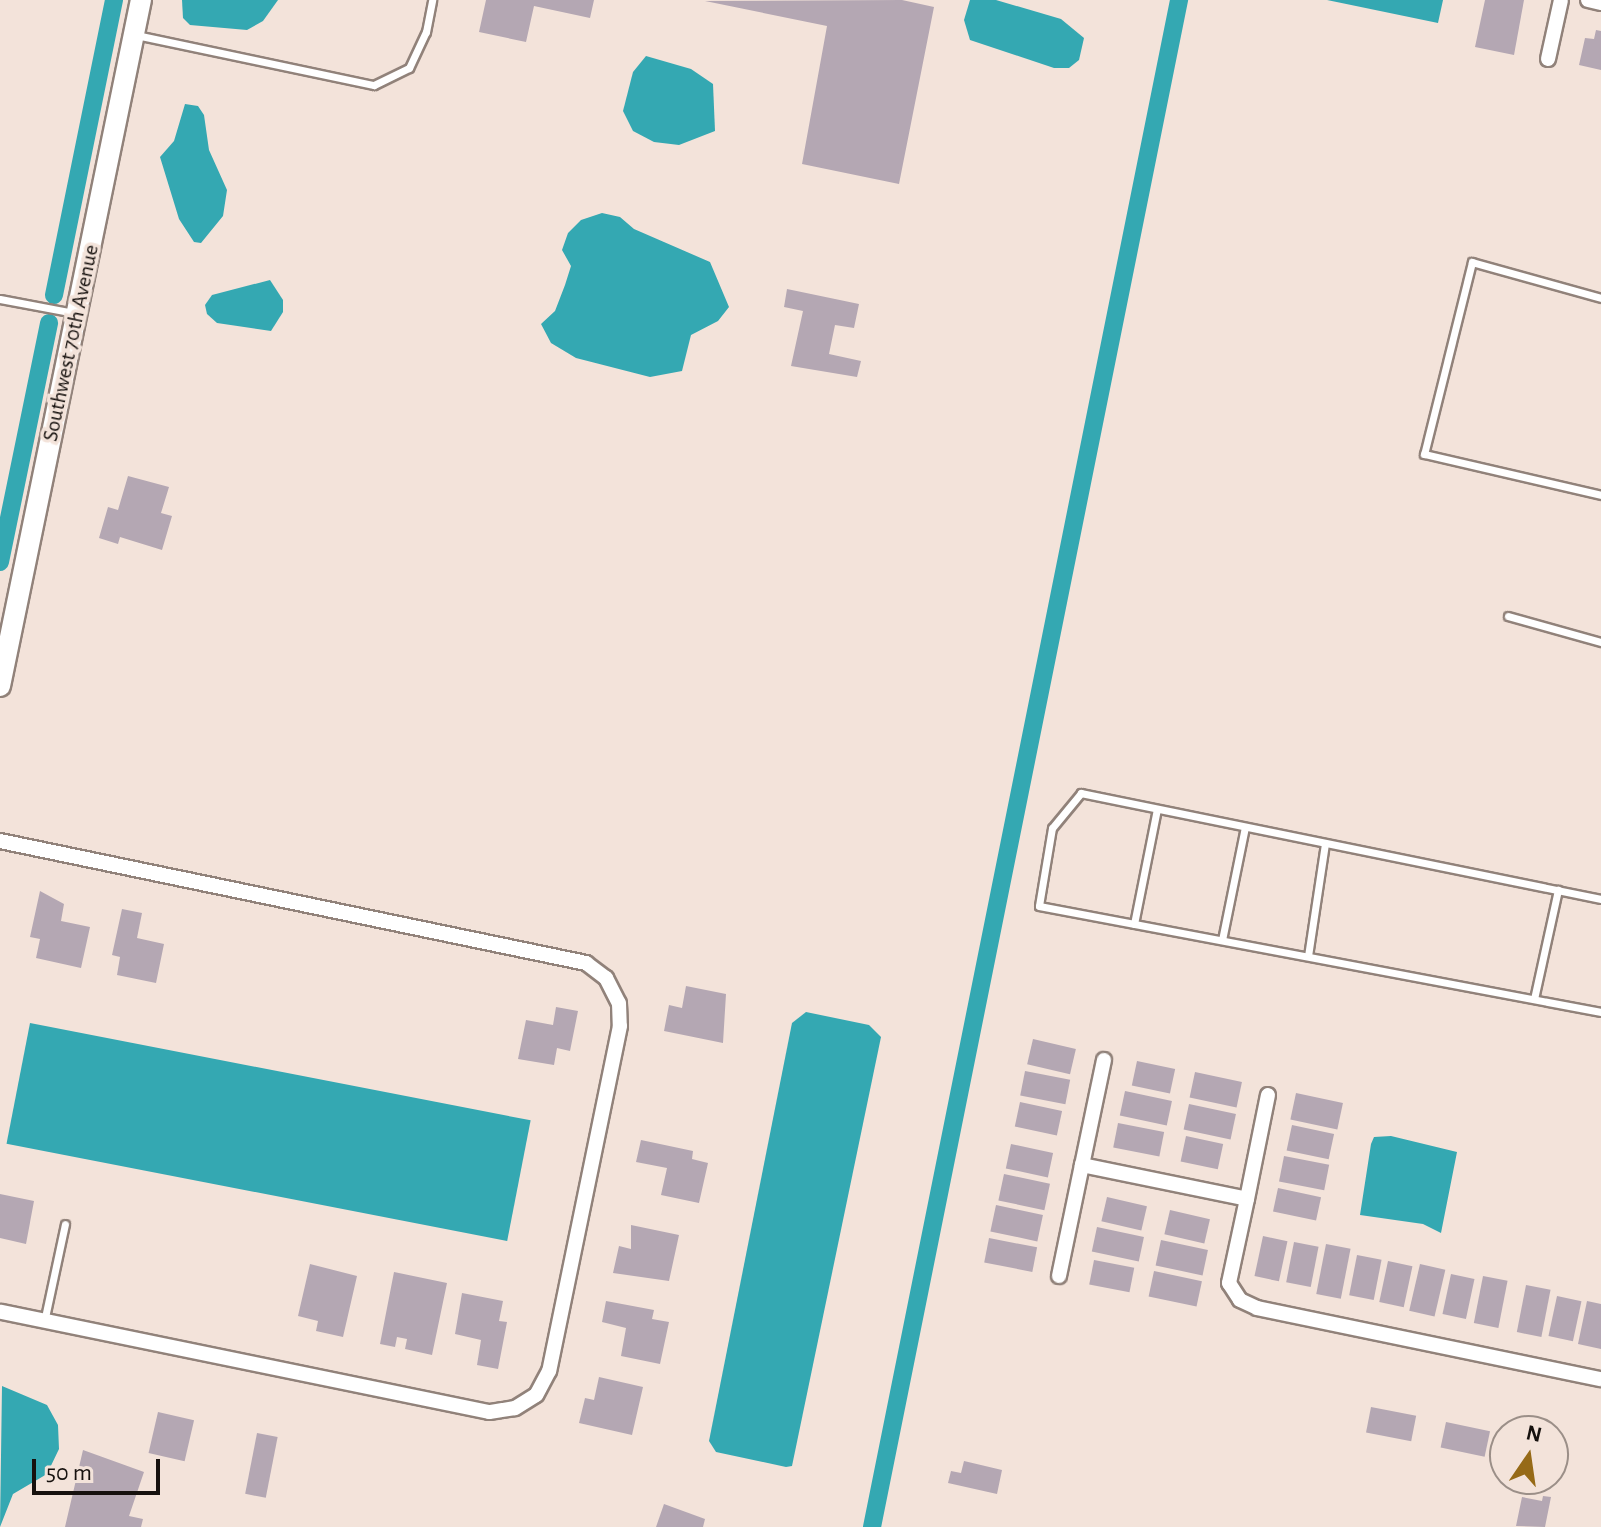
<!DOCTYPE html>
<style>
body{margin:0}
#map{position:relative;width:1601px;height:1527px;overflow:hidden;background:#f3e3da;font-family:"Alegreya Sans",sans-serif}
div>[style]{position:absolute}
.water>*{inset:0;background:#34a8b2;transform-origin:0 0}
.canal>*{height:18px;margin:-9px;padding:0 9px;transform-origin:9px;border-radius:9px;background:#34a8b2}
.building>*{inset:0;background:#b4a7b3;transform-origin:0 0}
.roads{filter:drop-shadow(2px 0 #91827a) drop-shadow(-2px 0 #91827a) drop-shadow(0 2px #91827a) drop-shadow(0 -2px #91827a)}
.lane>*{height:7px;margin:-3.5px;padding:0 3.5px;transform-origin:3.5px;border-radius:3.5px;background:#fff}
.street>*{height:14px;margin:-7px;padding:0 7px;transform-origin:7px;border-radius:7px;background:#fff}
.secondary>*{height:20px;margin:-10px;padding:0 10px;transform-origin:10px;border-radius:10px;background:#fff}
span{translate:-50% -50%;white-space:nowrap;text-align:center;line-height:1.15;-webkit-text-stroke:7px #f3e3da;paint-order:stroke}
.street-label{font-size:22px;color:#16110e}
.north{position:absolute;left:1489px;top:1415px;width:80px;height:80px;box-sizing:border-box;background:#f3e3da;border:2px solid #9b8f88;border-radius:50%;rotate:13deg;font-size:22px;font-weight:700;line-height:32px;text-align:center;color:#16110e}
.north::after{content:'';display:block;margin:auto;width:28px;height:36px;background:#966a17;clip-path:polygon(50% 0,100% 100%,50% 72%,0 100%)}
.scale{position:absolute;left:32px;top:1459px;width:128px;height:36px;box-sizing:border-box;border:4px solid #16110e;border-top:0;padding-left:10px;font-size:24px;line-height:28px;white-space:nowrap;color:#16110e;-webkit-text-stroke:6px #f3e3da;paint-order:stroke}
</style>
<div id="map">
<div class="water">
<div style="clip-path:polygon(182px 0,278px 0,263px 21px,247px 30px,190px 25px,183px 18px)"></div>
<div style="clip-path:polygon(970px 0,996px 0,1061px 19px,1084px 38px,1079px 60px,1069px 68px,1054px 68px,970px 40px,964px 20px)"></div>
<div style="clip-path:polygon(1327px 0,1443px 0,1438px 23px)"></div>
<div style="clip-path:polygon(646px 56px,691px 69px,713px 84px,715px 131px,679px 145px,654px 142px,633px 131px,623px 111px,633px 72px)"></div>
<div style="clip-path:polygon(185px 104px,198px 106px,204px 115px,209px 150px,227px 190px,223px 216px,201px 243px,194px 242px,179px 219px,160px 157px,174px 141px)"></div>
<div style="clip-path:polygon(602px 213px,620px 217px,634px 229px,710px 262px,729px 307px,718px 321px,691px 335px,682px 371px,650px 377px,576px 358px,551px 343px,541px 324px,555px 311px,565px 285px,571px 266px,562px 250px,568px 233px,581px 220px)"></div>
<div style="clip-path:polygon(270px 280px,283px 300px,283px 312px,271px 331px,217px 323px,207px 314px,205px 305px,212px 295px)"></div>
<div style="clip-path:polygon(806px 1012px,869px 1025px,881px 1037px,792px 1466px,786px 1467px,716px 1452px,709px 1441px,792px 1023px)"></div>
<div style="left:30px;top:1023px;width:510px;height:123px;rotate:11deg"></div>
<div style="clip-path:polygon(1391px 1136px,1457px 1152px,1441px 1233px,1423px 1224px,1360px 1215px,1371px 1144px,1374px 1137px)"></div>
<div style="clip-path:polygon(2px 1386px,47px 1405px,58px 1425px,59px 1449px,47px 1474px,13px 1494px,0 1527px)"></div>
</div>
<div class="canal">
<div style="left:54px;top:295px;width:301px;rotate:-78.5deg"></div>
<div style="left:0;top:562px;width:244px;rotate:-78.4deg"></div>
<div style="left:872px;top:1527px;width:1558px;rotate:-78.63deg"></div>
</div>
<div class="building">
<div style="clip-path:polygon(486px 0,594px 0,590px 18px,534px 6px,526px 42px,479px 32px)"></div>
<div style="clip-path:polygon(902px 0,934px 7px,899px 184px,802px 164px,827px 26px,705px 1px)"></div>
<div style="clip-path:polygon(1485px 0,1524px 0,1514px 55px,1475px 47px)"></div>
<div style="clip-path:polygon(1596px 30px,1601px 31px,1601px 70px,1579px 65px,1585px 38px,1594px 39px)"></div>
<div style="clip-path:polygon(787px 289px,859px 304px,854px 328px,835px 325px,829px 354px,861px 361px,857px 377px,791px 366px,803px 311px,784px 307px)"></div>
<div style="clip-path:polygon(128px 476px,169px 487px,161px 513px,172px 516px,162px 550px,120px 537px,118px 544px,99px 538px,108px 507px,118px 510px)"></div>
<div style="clip-path:polygon(40px 891px,64px 904px,61px 921px,90px 927px,81px 968px,36px 958px,40px 939px,30px 937px)"></div>
<div style="clip-path:polygon(122px 909px,142px 913px,137px 938px,164px 944px,156px 983px,117px 975px,120px 957px,112px 955px)"></div>
<div style="clip-path:polygon(686px 986px,726px 994px,723px 1043px,664px 1031px,669px 1005px,682px 1008px)"></div>
<div style="clip-path:polygon(556px 1007px,578px 1011px,570px 1051px,557px 1048px,554px 1065px,518px 1059px,526px 1020px,553px 1025px)"></div>
<div style="left:1033px;top:1039px;width:44px;height:26px;rotate:13deg"></div>
<div style="left:1137px;top:1061px;width:39px;height:25px;rotate:12deg"></div>
<div style="left:1025px;top:1071px;width:46px;height:25px;rotate:11deg"></div>
<div style="left:1195px;top:1072px;width:48px;height:26px;rotate:12deg"></div>
<div style="left:1125px;top:1091px;width:48px;height:25px;rotate:12deg"></div>
<div style="left:1296px;top:1093px;width:48px;height:27px;rotate:12deg"></div>
<div style="left:1020px;top:1102px;width:43px;height:25px;rotate:12deg"></div>
<div style="left:1189px;top:1104px;width:48px;height:26px;rotate:12deg"></div>
<div style="left:1118px;top:1123px;width:47px;height:25px;rotate:11deg"></div>
<div style="left:1292px;top:1125px;width:43px;height:26px;rotate:12deg"></div>
<div style="left:1186px;top:1136px;width:38px;height:26px;rotate:12deg"></div>
<div style="clip-path:polygon(641px 1140px,693px 1151px,692px 1159px,708px 1163px,699px 1203px,661px 1195px,667px 1168px,636px 1162px)"></div>
<div style="left:1011px;top:1144px;width:43px;height:25px;rotate:12deg"></div>
<div style="left:1284px;top:1156px;width:46px;height:26px;rotate:11deg"></div>
<div style="left:1004px;top:1174px;width:47px;height:27px;rotate:12deg"></div>
<div style="left:1278px;top:1188px;width:44px;height:24px;rotate:12deg"></div>
<div style="clip-path:polygon(0 1194px,34px 1201px,26px 1244px,0 1238px)"></div>
<div style="left:1107px;top:1197px;width:41px;height:25px;rotate:13deg"></div>
<div style="left:996px;top:1205px;width:48px;height:27px;rotate:12deg"></div>
<div style="left:1170px;top:1210px;width:41px;height:25px;rotate:13deg"></div>
<div style="clip-path:polygon(631px 1225px,679px 1235px,669px 1281px,613px 1273px,619px 1246px,631px 1249px)"></div>
<div style="left:1097px;top:1227px;width:48px;height:25px;rotate:12deg"></div>
<div style="left:1263px;top:1236px;width:25px;height:41px;rotate:12deg"></div>
<div style="left:989px;top:1238px;width:49px;height:25px;rotate:11deg"></div>
<div style="left:1161px;top:1240px;width:48px;height:26px;rotate:12deg"></div>
<div style="left:1294px;top:1242px;width:25px;height:41px;rotate:11deg"></div>
<div style="left:1326px;top:1244px;width:25px;height:51px;rotate:11deg"></div>
<div style="left:1357px;top:1255px;width:25px;height:41px;rotate:11deg"></div>
<div style="left:1094px;top:1260px;width:41px;height:25px;rotate:11deg"></div>
<div style="left:1388px;top:1261px;width:25px;height:42px;rotate:12deg"></div>
<div style="clip-path:polygon(310px 1264px,357px 1276px,343px 1337px,316px 1331px,318px 1321px,298px 1316px)"></div>
<div style="left:1420px;top:1264px;width:26px;height:48px;rotate:13deg"></div>
<div style="left:1154px;top:1271px;width:49px;height:26px;rotate:12deg"></div>
<div style="clip-path:polygon(394px 1272px,447px 1283px,432px 1355px,405px 1349px,407px 1339px,397px 1337px,395px 1347px,380px 1344px)"></div>
<div style="left:1451px;top:1274px;width:24px;height:41px;rotate:12deg"></div>
<div style="left:1483px;top:1276px;width:25px;height:48px;rotate:11deg"></div>
<div style="left:1526px;top:1285px;width:25px;height:48px;rotate:11deg"></div>
<div style="clip-path:polygon(462px 1293px,503px 1301px,499px 1321px,507px 1322px,498px 1369px,477px 1365px,481px 1340px,455px 1334px)"></div>
<div style="left:1557px;top:1296px;width:25px;height:41px;rotate:12deg"></div>
<div style="clip-path:polygon(606px 1301px,654px 1310px,652px 1319px,669px 1322px,660px 1364px,621px 1356px,626px 1328px,602px 1322px)"></div>
<div style="clip-path:polygon(1587px 1301px,1601px 1304px,1601px 1349px,1578px 1344px)"></div>
<div style="clip-path:polygon(599px 1377px,643px 1387px,632px 1435px,579px 1423px,585px 1398px,594px 1400px)"></div>
<div style="left:1371px;top:1407px;width:46px;height:26px;rotate:11deg"></div>
<div style="left:158px;top:1412px;width:37px;height:42px;rotate:13deg"></div>
<div style="left:1446px;top:1422px;width:45px;height:26px;rotate:12deg"></div>
<div style="left:257px;top:1433px;width:21px;height:62px;rotate:11deg"></div>
<div style="clip-path:polygon(83px 1450px,144px 1472px,129px 1516px,143px 1519px,141px 1527px,65px 1527px)"></div>
<div style="clip-path:polygon(964px 1461px,1002px 1470px,997px 1494px,948px 1483px,951px 1471px,961px 1473px)"></div>
<div style="clip-path:polygon(1543px 1496px,1551px 1497px,1545px 1527px,1516px 1526px,1522px 1497px,1542px 1501px)"></div>
<div style="clip-path:polygon(664px 1504px,705px 1519px,703px 1527px,656px 1527px)"></div>
</div>
<div class="roads">
<div class="lane">
<div style="left:136px;top:35px;width:243px;rotate:11.9deg"></div>
<div style="left:374px;top:85px;width:39px;rotate:-26deg"></div>
<div style="left:409px;top:68px;width:40px;rotate:-65deg"></div>
<div style="left:426px;top:32px;width:33px;rotate:-79deg"></div>
<div style="left:1601px;top:298px;width:134px;rotate:-164.4deg"></div>
<div style="left:1472px;top:262px;width:198px;rotate:104deg"></div>
<div style="left:1424px;top:454px;width:182px;rotate:13deg"></div>
<div style="left:0;top:299px;width:75px;rotate:10.7deg"></div>
<div style="left:1508px;top:616px;width:97px;rotate:15.6deg"></div>
<div style="left:1601px;top:899px;width:531px;rotate:-168.48deg"></div>
<div style="left:1081px;top:793px;width:45px;rotate:129.6deg"></div>
<div style="left:1052px;top:828px;width:79px;rotate:99.5deg"></div>
<div style="left:1039px;top:906px;width:572px;rotate:10.68deg"></div>
<div style="left:1134px;top:924px;width:117px;rotate:-78.7deg"></div>
<div style="left:1222px;top:940px;width:115px;rotate:-78.5deg"></div>
<div style="left:1308px;top:956px;width:114px;rotate:-81.4deg"></div>
<div style="left:1534px;top:999px;width:112px;rotate:-77.6deg"></div>
<div style="left:44px;top:1322px;width:100px;rotate:-77.9deg"></div>
</div>
<div class="street">
<div style="left:1588px;top:0;width:13px;rotate:13deg"></div>
<div style="left:1548px;top:59px;width:60px;rotate:-77.6deg"></div>
<div style="left:0;top:841px;width:599px;rotate:11.76deg"></div>
<div style="left:586px;top:963px;width:25px;rotate:37deg"></div>
<div style="left:606px;top:978px;width:28px;rotate:63deg"></div>
<div style="left:619px;top:1003px;width:23px;rotate:88deg"></div>
<div style="left:620px;top:1026px;width:352px;rotate:101.6deg"></div>
<div style="left:549px;top:1371px;width:27px;rotate:118deg"></div>
<div style="left:536px;top:1395px;width:25px;rotate:148deg"></div>
<div style="left:515px;top:1408px;width:26px;rotate:171deg"></div>
<div style="left:489px;top:1412px;width:499px;rotate:-168.4deg"></div>
<div style="left:1104px;top:1060px;width:107px;rotate:101.8deg"></div>
<div style="left:1082px;top:1165px;width:168px;rotate:11.6deg"></div>
<div style="left:1247px;top:1199px;width:86px;rotate:102.1deg"></div>
<div style="left:1229px;top:1283px;width:20px;rotate:57deg"></div>
<div style="left:1240px;top:1300px;width:19px;rotate:25deg"></div>
<div style="left:1257px;top:1308px;width:351px;rotate:11.7deg"></div>
<div style="left:1247px;top:1199px;width:106px;rotate:-78.6deg"></div>
<div style="left:1059px;top:1276px;width:113px;rotate:-78.3deg"></div>
</div>
<div class="secondary">
<div style="left:0;top:686px;width:700px;rotate:-78.39deg"></div>
</div>
</div>
<div class="street-label">
<span style="left:71px;top:343px;rotate:-78deg">Southwest 70th Avenue</span>
</div>
<div class="north">N</div>
<div class="scale">50 m</div>
</div>
